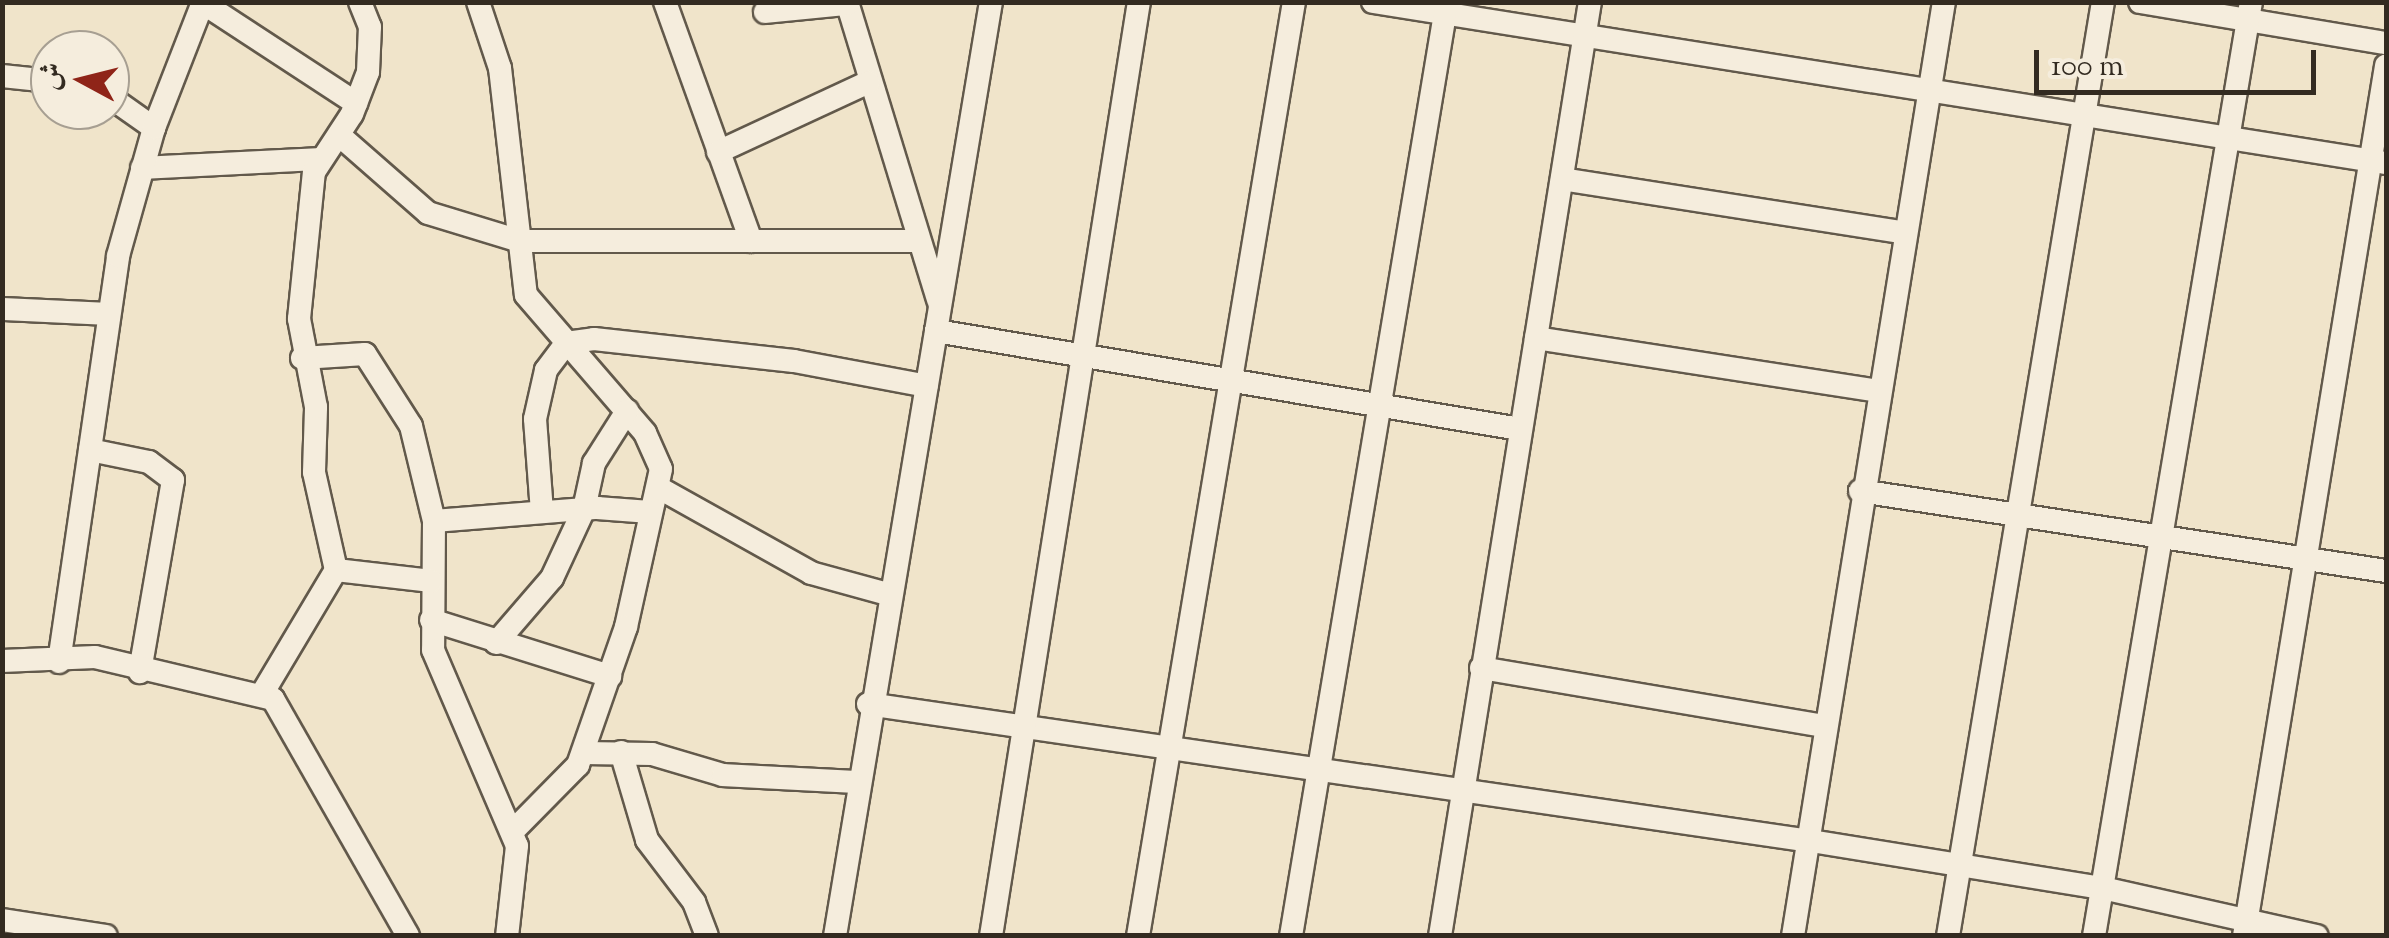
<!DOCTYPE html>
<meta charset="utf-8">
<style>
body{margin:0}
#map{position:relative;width:2389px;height:938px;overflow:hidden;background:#f0e4ca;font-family:"Sorts Mill Goudy",Amiri,serif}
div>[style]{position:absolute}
.roads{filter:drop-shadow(2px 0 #62594b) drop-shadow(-2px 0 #62594b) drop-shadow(0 2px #62594b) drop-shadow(0 -2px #62594b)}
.minor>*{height:22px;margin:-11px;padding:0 11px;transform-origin:11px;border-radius:11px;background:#f5eddd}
span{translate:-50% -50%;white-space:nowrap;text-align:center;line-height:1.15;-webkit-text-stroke:9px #f5eddd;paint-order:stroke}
.frame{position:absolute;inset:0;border:5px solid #332b21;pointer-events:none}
.north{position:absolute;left:30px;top:30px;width:100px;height:100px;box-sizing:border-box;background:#f5eddd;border:2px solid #a79f92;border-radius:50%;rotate:277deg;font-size:28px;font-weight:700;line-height:40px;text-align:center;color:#332b21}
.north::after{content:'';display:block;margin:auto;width:35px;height:45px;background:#8f2418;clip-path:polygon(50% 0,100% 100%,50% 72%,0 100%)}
.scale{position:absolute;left:2034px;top:50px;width:282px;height:45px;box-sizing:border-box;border:5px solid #332b21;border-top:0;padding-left:12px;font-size:30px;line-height:35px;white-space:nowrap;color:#332b21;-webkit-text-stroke:8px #f5eddd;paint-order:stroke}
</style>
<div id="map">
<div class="roads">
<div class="minor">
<div style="left:478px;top:2px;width:70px;rotate:71.6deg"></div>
<div style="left:500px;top:68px;width:228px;rotate:83.5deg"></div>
<div style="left:526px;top:295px;width:182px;rotate:49.2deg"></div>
<div style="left:645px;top:433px;width:39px;rotate:66deg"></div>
<div style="left:661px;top:469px;width:162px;rotate:102.5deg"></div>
<div style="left:626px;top:627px;width:146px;rotate:109.2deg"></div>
<div style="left:578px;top:765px;width:93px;rotate:134.6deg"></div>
<div style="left:665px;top:2px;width:254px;rotate:70.2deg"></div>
<div style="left:847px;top:2px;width:312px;rotate:73deg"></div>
<div style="left:1373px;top:2px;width:1026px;rotate:9.03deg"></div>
<div style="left:2140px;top:2px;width:249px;rotate:9.5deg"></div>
<div style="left:203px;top:3px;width:183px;rotate:33.2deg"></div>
<div style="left:765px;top:12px;width:82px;rotate:-5.6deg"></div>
<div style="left:2px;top:76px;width:48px;rotate:5.9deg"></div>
<div style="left:110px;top:97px;width:54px;rotate:35.2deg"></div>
<div style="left:339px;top:135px;width:118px;rotate:41.2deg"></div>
<div style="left:428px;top:213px;width:96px;rotate:16.9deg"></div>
<div style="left:520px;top:241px;width:395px"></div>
<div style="left:718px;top:152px;width:166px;rotate:-24.9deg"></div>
<div style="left:142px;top:168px;width:179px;rotate:-2.9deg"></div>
<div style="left:1562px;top:179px;width:347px;rotate:8.9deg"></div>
<div style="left:2px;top:309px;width:107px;rotate:2.7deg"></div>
<div style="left:936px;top:331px;width:592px;rotate:9.53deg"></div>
<div style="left:1536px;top:338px;width:345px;rotate:8.8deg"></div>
<div style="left:302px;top:358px;width:63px;rotate:-3.6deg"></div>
<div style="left:365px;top:354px;width:85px;rotate:57.4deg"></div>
<div style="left:411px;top:426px;width:98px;rotate:76.4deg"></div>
<div style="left:434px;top:521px;width:129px;rotate:90.4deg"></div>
<div style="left:433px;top:650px;width:213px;rotate:66.8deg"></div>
<div style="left:517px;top:846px;width:91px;rotate:96.3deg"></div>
<div style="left:90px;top:450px;width:60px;rotate:11.5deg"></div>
<div style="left:149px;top:462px;width:30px;rotate:37deg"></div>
<div style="left:173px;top:480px;width:195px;rotate:99.8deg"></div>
<div style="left:661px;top:489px;width:172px;rotate:29.2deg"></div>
<div style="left:811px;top:573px;width:79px;rotate:15.4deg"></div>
<div style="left:1860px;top:491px;width:532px;rotate:8.65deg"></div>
<div style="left:542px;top:512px;width:93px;rotate:-94.3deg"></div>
<div style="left:535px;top:419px;width:50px;rotate:-77.3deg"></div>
<div style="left:546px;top:370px;width:34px;rotate:-53deg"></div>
<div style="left:566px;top:343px;width:28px;rotate:-8deg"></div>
<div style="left:594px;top:339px;width:201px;rotate:6.3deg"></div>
<div style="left:794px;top:361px;width:135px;rotate:10.6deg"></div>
<div style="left:434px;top:521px;width:164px;rotate:-4.6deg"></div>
<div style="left:597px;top:508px;width:53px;rotate:4.3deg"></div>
<div style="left:336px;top:570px;width:96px;rotate:6.6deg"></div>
<div style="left:431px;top:620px;width:188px;rotate:17.4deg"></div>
<div style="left:496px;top:643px;width:86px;rotate:-49.3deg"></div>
<div style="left:552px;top:578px;width:76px;rotate:-65.1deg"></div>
<div style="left:584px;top:509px;width:47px;rotate:-77.7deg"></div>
<div style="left:594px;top:463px;width:62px;rotate:-57.6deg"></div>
<div style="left:2px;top:661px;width:93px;rotate:-2.5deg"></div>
<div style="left:95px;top:657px;width:183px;rotate:13.3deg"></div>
<div style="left:273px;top:699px;width:273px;rotate:60.3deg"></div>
<div style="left:59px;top:662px;width:410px;rotate:-81.7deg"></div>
<div style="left:118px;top:256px;width:133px;rotate:-74.3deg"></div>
<div style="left:154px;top:128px;width:135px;rotate:-68.7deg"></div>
<div style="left:1481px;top:668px;width:347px;rotate:9.6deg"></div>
<div style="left:262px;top:694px;width:144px;rotate:-59.2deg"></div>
<div style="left:336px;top:570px;width:100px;rotate:-102.7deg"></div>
<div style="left:314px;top:472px;width:65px;rotate:-88.2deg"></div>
<div style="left:316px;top:407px;width:90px;rotate:-100.9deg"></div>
<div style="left:299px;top:319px;width:148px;rotate:-84.2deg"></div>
<div style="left:314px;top:172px;width:69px;rotate:-56.8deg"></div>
<div style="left:352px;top:114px;width:45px;rotate:-69.1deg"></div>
<div style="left:368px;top:72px;width:45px;rotate:-87.5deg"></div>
<div style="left:370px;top:27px;width:27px;rotate:-112deg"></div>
<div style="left:868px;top:704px;width:953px;rotate:8.27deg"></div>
<div style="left:1811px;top:841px;width:295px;rotate:9.2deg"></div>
<div style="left:2102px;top:888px;width:220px;rotate:12.6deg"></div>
<div style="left:621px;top:752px;width:92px;rotate:73.5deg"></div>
<div style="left:647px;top:840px;width:78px;rotate:52.8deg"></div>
<div style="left:694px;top:902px;width:36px;rotate:69deg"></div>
<div style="left:583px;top:753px;width:69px;rotate:0.8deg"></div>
<div style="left:652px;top:754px;width:74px;rotate:16.5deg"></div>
<div style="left:723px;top:775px;width:132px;rotate:3deg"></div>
<div style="left:2px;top:920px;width:105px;rotate:8.7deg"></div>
<div style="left:835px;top:936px;width:947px;rotate:-80.52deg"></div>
<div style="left:991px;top:936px;width:946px;rotate:-81deg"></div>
<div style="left:1138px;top:936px;width:947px;rotate:-80.52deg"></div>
<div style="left:1291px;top:936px;width:947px;rotate:-80.52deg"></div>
<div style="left:1440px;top:936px;width:946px;rotate:-80.88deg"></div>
<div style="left:1793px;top:936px;width:946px;rotate:-80.82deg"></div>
<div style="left:1948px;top:936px;width:947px;rotate:-80.58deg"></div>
<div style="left:2094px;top:936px;width:947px;rotate:-80.46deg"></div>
<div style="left:2244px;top:936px;width:882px;rotate:-80.73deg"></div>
</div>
</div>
<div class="frame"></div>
<div class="north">ش</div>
<div class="scale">100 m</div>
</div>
